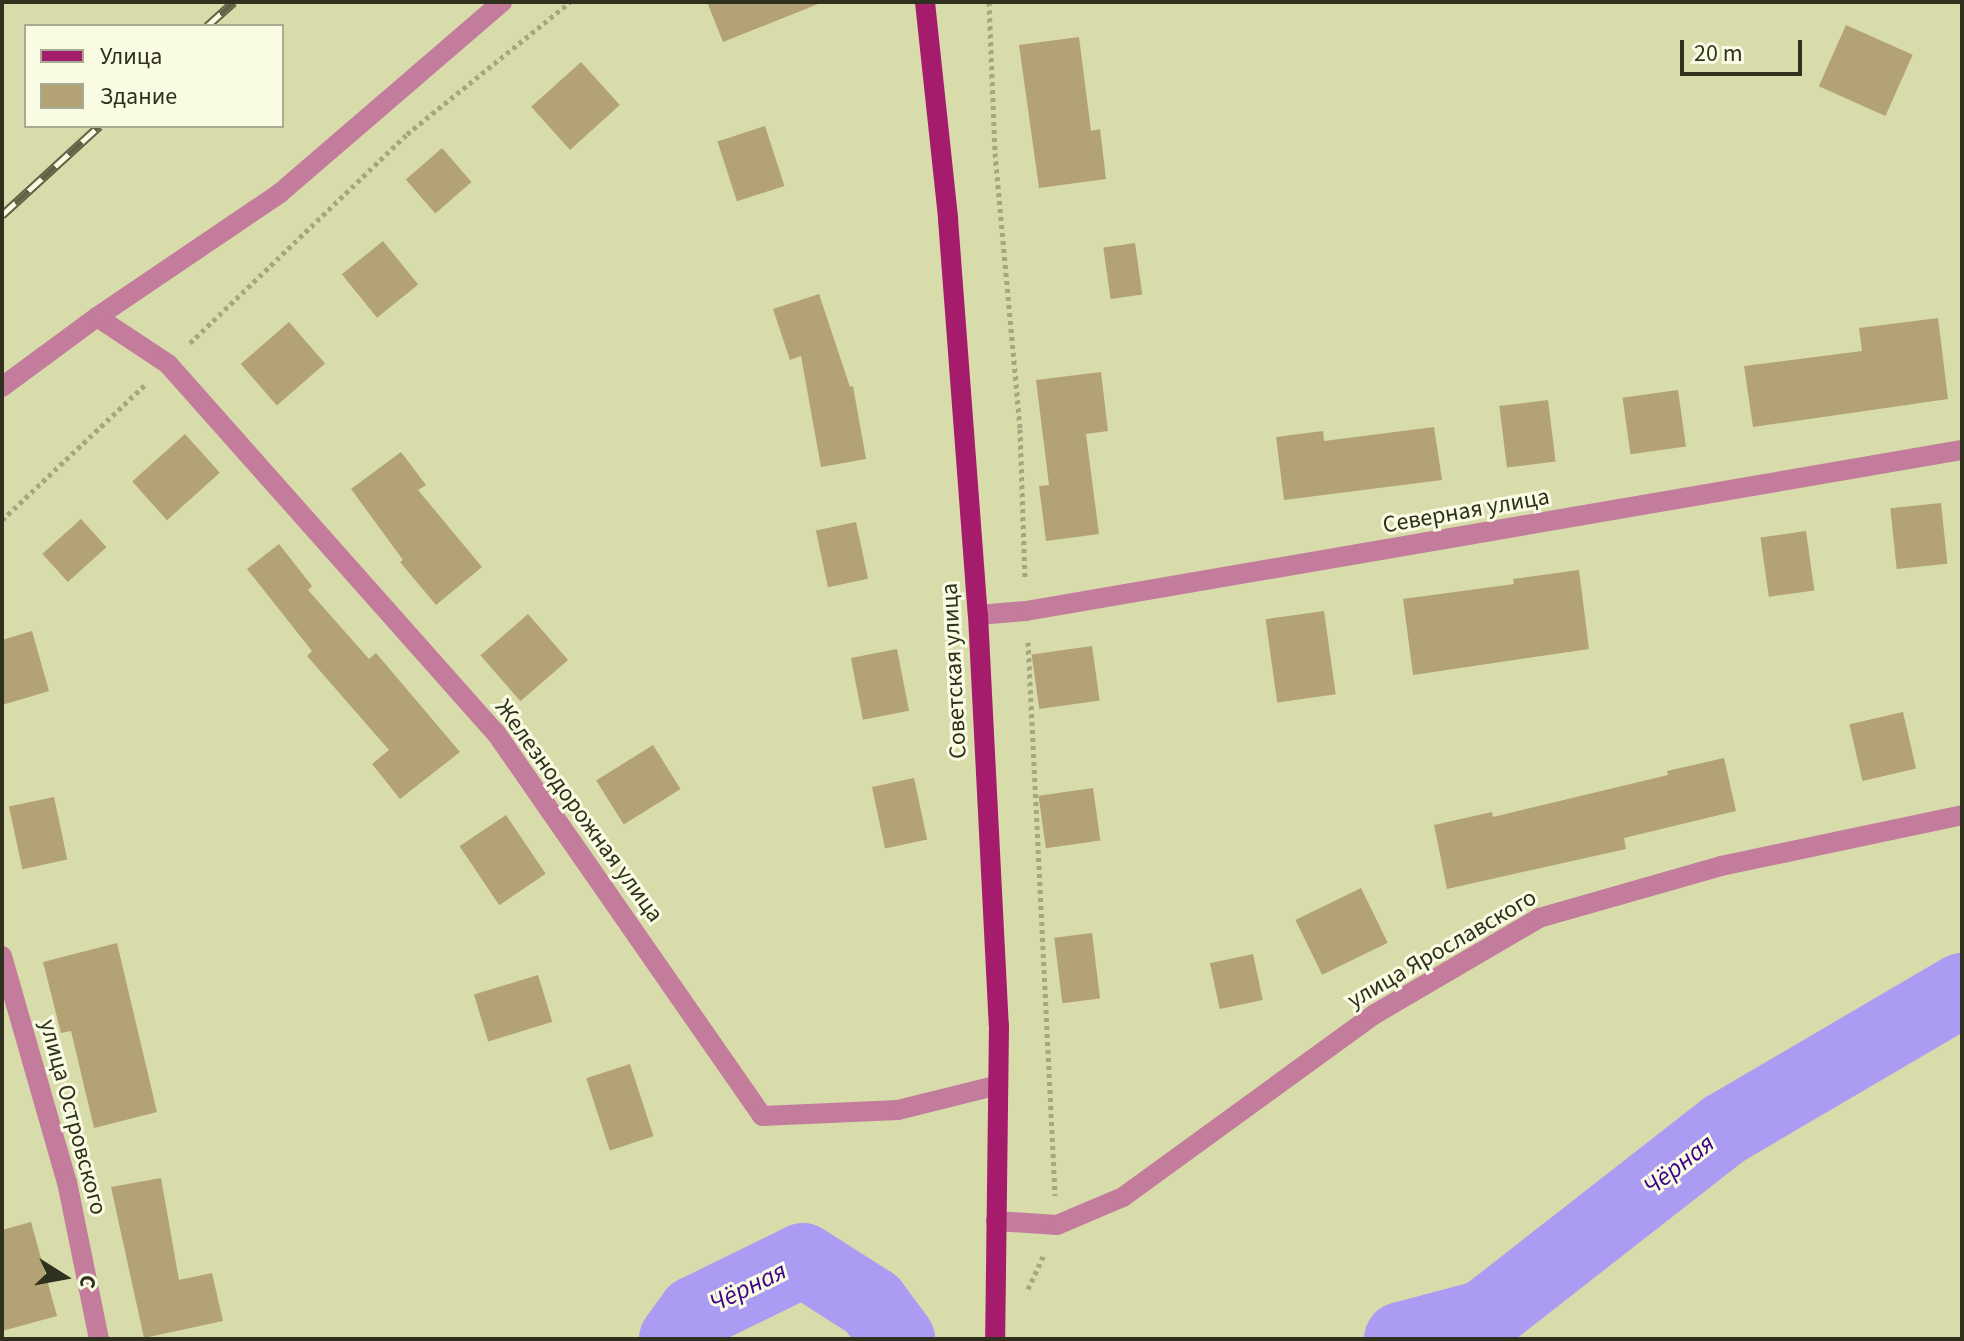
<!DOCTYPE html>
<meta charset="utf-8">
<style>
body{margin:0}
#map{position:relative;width:1964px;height:1341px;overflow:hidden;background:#d8dcaa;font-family:"Source Sans 3",sans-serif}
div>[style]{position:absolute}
.river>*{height:74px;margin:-37px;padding:0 37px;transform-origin:37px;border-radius:37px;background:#ab9bf2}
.building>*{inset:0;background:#b3a274;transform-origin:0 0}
.path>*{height:5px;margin-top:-2.5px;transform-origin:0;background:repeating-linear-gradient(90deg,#a4a77f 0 4px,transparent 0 8px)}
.minor>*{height:20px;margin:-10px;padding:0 10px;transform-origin:10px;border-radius:10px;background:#c37c9c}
.major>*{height:20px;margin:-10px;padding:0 10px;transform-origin:10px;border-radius:10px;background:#a41c6b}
.rail>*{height:9px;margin-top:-4.5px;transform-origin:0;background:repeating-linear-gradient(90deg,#f9fbe2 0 18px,#606246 0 36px);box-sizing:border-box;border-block:2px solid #606246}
span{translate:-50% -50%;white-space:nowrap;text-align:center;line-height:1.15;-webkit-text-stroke:6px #f9fbe2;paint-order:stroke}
.street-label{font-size:24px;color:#2f301d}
.water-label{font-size:26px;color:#3e028a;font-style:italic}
.frame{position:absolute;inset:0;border:4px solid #2f301d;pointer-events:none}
.legend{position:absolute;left:24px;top:24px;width:260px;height:104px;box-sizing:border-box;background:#f9fbe2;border:2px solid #a8aa93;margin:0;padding:10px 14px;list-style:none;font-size:24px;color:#2f301d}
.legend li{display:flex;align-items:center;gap:16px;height:40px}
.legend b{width:40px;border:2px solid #a8aa93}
.north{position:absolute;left:24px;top:1237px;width:80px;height:80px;-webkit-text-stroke:6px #f9fbe2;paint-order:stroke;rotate:101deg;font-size:22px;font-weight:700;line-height:32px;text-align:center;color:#2f301d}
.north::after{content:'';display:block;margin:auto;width:28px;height:36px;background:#2f301d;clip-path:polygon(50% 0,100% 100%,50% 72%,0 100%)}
.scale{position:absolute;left:1680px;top:40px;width:122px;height:36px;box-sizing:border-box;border:4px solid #2f301d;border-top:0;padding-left:10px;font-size:24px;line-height:28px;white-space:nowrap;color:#2f301d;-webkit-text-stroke:6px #f9fbe2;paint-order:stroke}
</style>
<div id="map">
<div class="river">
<div style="left:676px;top:1339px;width:32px;rotate:-54deg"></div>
<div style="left:695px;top:1313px;width:120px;rotate:-26.1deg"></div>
<div style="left:803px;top:1260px;width:82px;rotate:32.5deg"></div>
<div style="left:872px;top:1304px;width:44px;rotate:53.4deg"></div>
<div style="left:1401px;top:1339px;width:86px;rotate:-14.8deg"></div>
<div style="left:1484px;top:1317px;width:306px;rotate:-38deg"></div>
<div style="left:1725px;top:1129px;width:275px;rotate:-30.4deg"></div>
</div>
<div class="building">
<div style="clip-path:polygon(707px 2px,818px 2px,818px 4px,723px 42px)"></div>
<div style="left:1846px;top:25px;width:73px;height:67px;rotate:24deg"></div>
<div style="clip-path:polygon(1079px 37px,1091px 131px,1100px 129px,1106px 179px,1039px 188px,1019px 45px)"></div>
<div style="left:581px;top:62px;width:58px;height:67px;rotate:48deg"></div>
<div style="left:765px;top:126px;width:63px;height:50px;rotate:72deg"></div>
<div style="left:442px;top:148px;width:45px;height:48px;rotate:49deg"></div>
<div style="left:383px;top:241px;width:56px;height:53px;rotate:51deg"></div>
<div style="left:1135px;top:243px;width:52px;height:32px;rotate:82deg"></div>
<div style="clip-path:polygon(819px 294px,850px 387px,853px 386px,866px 459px,821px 467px,801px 356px,790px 360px,773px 309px)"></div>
<div style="clip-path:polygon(1938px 318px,1948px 399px,1753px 427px,1744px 366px,1862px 351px,1859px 328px)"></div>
<div style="left:289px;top:322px;width:55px;height:64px;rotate:49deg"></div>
<div style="clip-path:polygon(1101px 372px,1108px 431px,1086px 434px,1099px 534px,1046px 541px,1039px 486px,1049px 485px,1036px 380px)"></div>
<div style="left:1678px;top:390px;width:57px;height:56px;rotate:82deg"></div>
<div style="left:1548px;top:400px;width:62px;height:49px;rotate:83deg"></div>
<div style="clip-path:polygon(1434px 427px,1442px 480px,1284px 500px,1276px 437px,1323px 431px,1324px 441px)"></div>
<div style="left:185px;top:434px;width:52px;height:71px;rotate:48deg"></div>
<div style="clip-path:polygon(401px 452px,426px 485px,418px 490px,482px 567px,436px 605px,400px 562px,403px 560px,351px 489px)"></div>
<div style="left:1941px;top:503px;width:61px;height:51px;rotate:84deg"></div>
<div style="left:81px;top:519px;width:38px;height:52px;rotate:48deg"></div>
<div style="left:856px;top:522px;width:58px;height:41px;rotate:78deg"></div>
<div style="left:1806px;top:531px;width:60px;height:46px;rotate:82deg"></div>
<div style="clip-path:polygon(279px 544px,312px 586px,308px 590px,369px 659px,376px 653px,460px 752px,400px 799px,372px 764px,389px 750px,307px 656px,312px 651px,247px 569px)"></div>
<div style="clip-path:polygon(1579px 570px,1589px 649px,1413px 675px,1403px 599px,1514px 584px,1513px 579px)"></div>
<div style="left:1324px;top:611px;width:84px;height:59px;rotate:82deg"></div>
<div style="left:528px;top:614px;width:61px;height:63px;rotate:49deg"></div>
<div style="clip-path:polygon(32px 631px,49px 691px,2px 705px,2px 640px)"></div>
<div style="left:1092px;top:646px;width:55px;height:61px;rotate:82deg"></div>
<div style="left:897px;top:649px;width:63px;height:47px;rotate:79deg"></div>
<div style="left:1903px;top:712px;width:58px;height:55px;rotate:77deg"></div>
<div style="left:653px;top:745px;width:52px;height:67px;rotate:58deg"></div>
<div style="clip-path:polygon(1724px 758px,1736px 811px,1624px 838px,1626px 849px,1447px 889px,1434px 825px,1492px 812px,1493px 817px,1668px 775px,1667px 771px)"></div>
<div style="left:914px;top:778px;width:63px;height:43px;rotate:78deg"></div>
<div style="left:1093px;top:788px;width:53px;height:55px;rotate:82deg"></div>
<div style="left:54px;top:797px;width:64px;height:46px;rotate:78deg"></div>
<div style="left:506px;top:815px;width:71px;height:56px;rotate:56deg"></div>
<div style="left:1361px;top:888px;width:61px;height:73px;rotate:64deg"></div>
<div style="left:1092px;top:933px;width:66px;height:38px;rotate:83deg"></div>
<div style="clip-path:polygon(117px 943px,157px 1112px,94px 1128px,71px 1031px,61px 1033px,43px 962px)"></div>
<div style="left:1253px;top:954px;width:47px;height:44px;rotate:78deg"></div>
<div style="left:538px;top:975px;width:49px;height:67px;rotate:73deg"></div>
<div style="left:630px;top:1064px;width:76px;height:46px;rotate:72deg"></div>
<div style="clip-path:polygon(161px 1178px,179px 1280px,212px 1273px,223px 1321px,144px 1338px,111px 1187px)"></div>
<div style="clip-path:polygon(31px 1222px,57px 1316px,2px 1331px,2px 1230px)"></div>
</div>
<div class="path">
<div style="left:989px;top:2px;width:151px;rotate:87.7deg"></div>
<div style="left:995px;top:153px;width:277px;rotate:84.8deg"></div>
<div style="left:1020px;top:429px;width:151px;rotate:88.1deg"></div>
<div style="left:190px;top:343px;width:301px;rotate:-43.9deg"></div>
<div style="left:407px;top:134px;width:210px;rotate:-39deg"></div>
<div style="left:2px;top:520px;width:197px;rotate:-43.4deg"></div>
<div style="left:1028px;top:642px;width:554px;rotate:87.2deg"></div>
<div style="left:1028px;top:1289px;width:38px;rotate:-65deg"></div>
</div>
<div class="minor">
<div style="left:97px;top:317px;width:85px;rotate:33.5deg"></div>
<div style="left:168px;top:364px;width:494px;rotate:48.4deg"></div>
<div style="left:496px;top:733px;width:466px;rotate:55.2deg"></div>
<div style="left:762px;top:1116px;width:136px;rotate:-2.5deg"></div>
<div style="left:898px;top:1110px;width:103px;rotate:-14deg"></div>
<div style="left:2px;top:387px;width:118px;rotate:-36.4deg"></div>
<div style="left:97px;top:317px;width:221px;rotate:-34.1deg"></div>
<div style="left:280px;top:193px;width:293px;rotate:-40.7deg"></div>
<div style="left:978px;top:615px;width:48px;rotate:-4.8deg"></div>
<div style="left:1026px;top:611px;width:950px;rotate:-9.76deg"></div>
<div style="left:2px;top:956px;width:235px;rotate:74deg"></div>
<div style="left:67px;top:1182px;width:160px;rotate:78.5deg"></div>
<div style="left:996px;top:1221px;width:61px;rotate:3.8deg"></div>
<div style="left:1057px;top:1225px;width:72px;rotate:-23deg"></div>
<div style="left:1123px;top:1197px;width:311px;rotate:-36deg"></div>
<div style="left:1375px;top:1014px;width:190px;rotate:-30.3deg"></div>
<div style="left:1539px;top:918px;width:189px;rotate:-15.9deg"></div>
<div style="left:1721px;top:866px;width:246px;rotate:-11.9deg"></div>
</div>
<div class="major">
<div style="left:925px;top:2px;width:218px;rotate:83.9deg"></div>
<div style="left:948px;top:219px;width:397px;rotate:85.7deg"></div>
<div style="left:978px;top:615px;width:411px;rotate:87.1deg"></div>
<div style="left:999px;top:1025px;width:314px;rotate:90.7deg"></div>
</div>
<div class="rail">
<div style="left:207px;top:26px;width:36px;rotate:-42deg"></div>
<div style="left:2px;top:215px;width:132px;rotate:-42.5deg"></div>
</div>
<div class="street-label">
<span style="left:1466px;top:511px;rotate:-10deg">Северная улица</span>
<span style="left:954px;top:671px;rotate:-93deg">Советская улица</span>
<span style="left:579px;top:811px;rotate:54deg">Железнодорожная улица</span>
<span style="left:1442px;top:949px;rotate:-30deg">улица Ярославского</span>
<span style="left:73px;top:1117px;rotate:75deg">улица Островского</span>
</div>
<div class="water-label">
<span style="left:1679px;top:1165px;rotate:-38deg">Чёрная</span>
<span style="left:748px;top:1287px;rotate:-26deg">Чёрная</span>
</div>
<div class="frame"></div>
<ul class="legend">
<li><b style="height:10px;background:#a41c6b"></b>Улица</li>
<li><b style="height:22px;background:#b3a274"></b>Здание</li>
</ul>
<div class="north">С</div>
<div class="scale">20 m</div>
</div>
